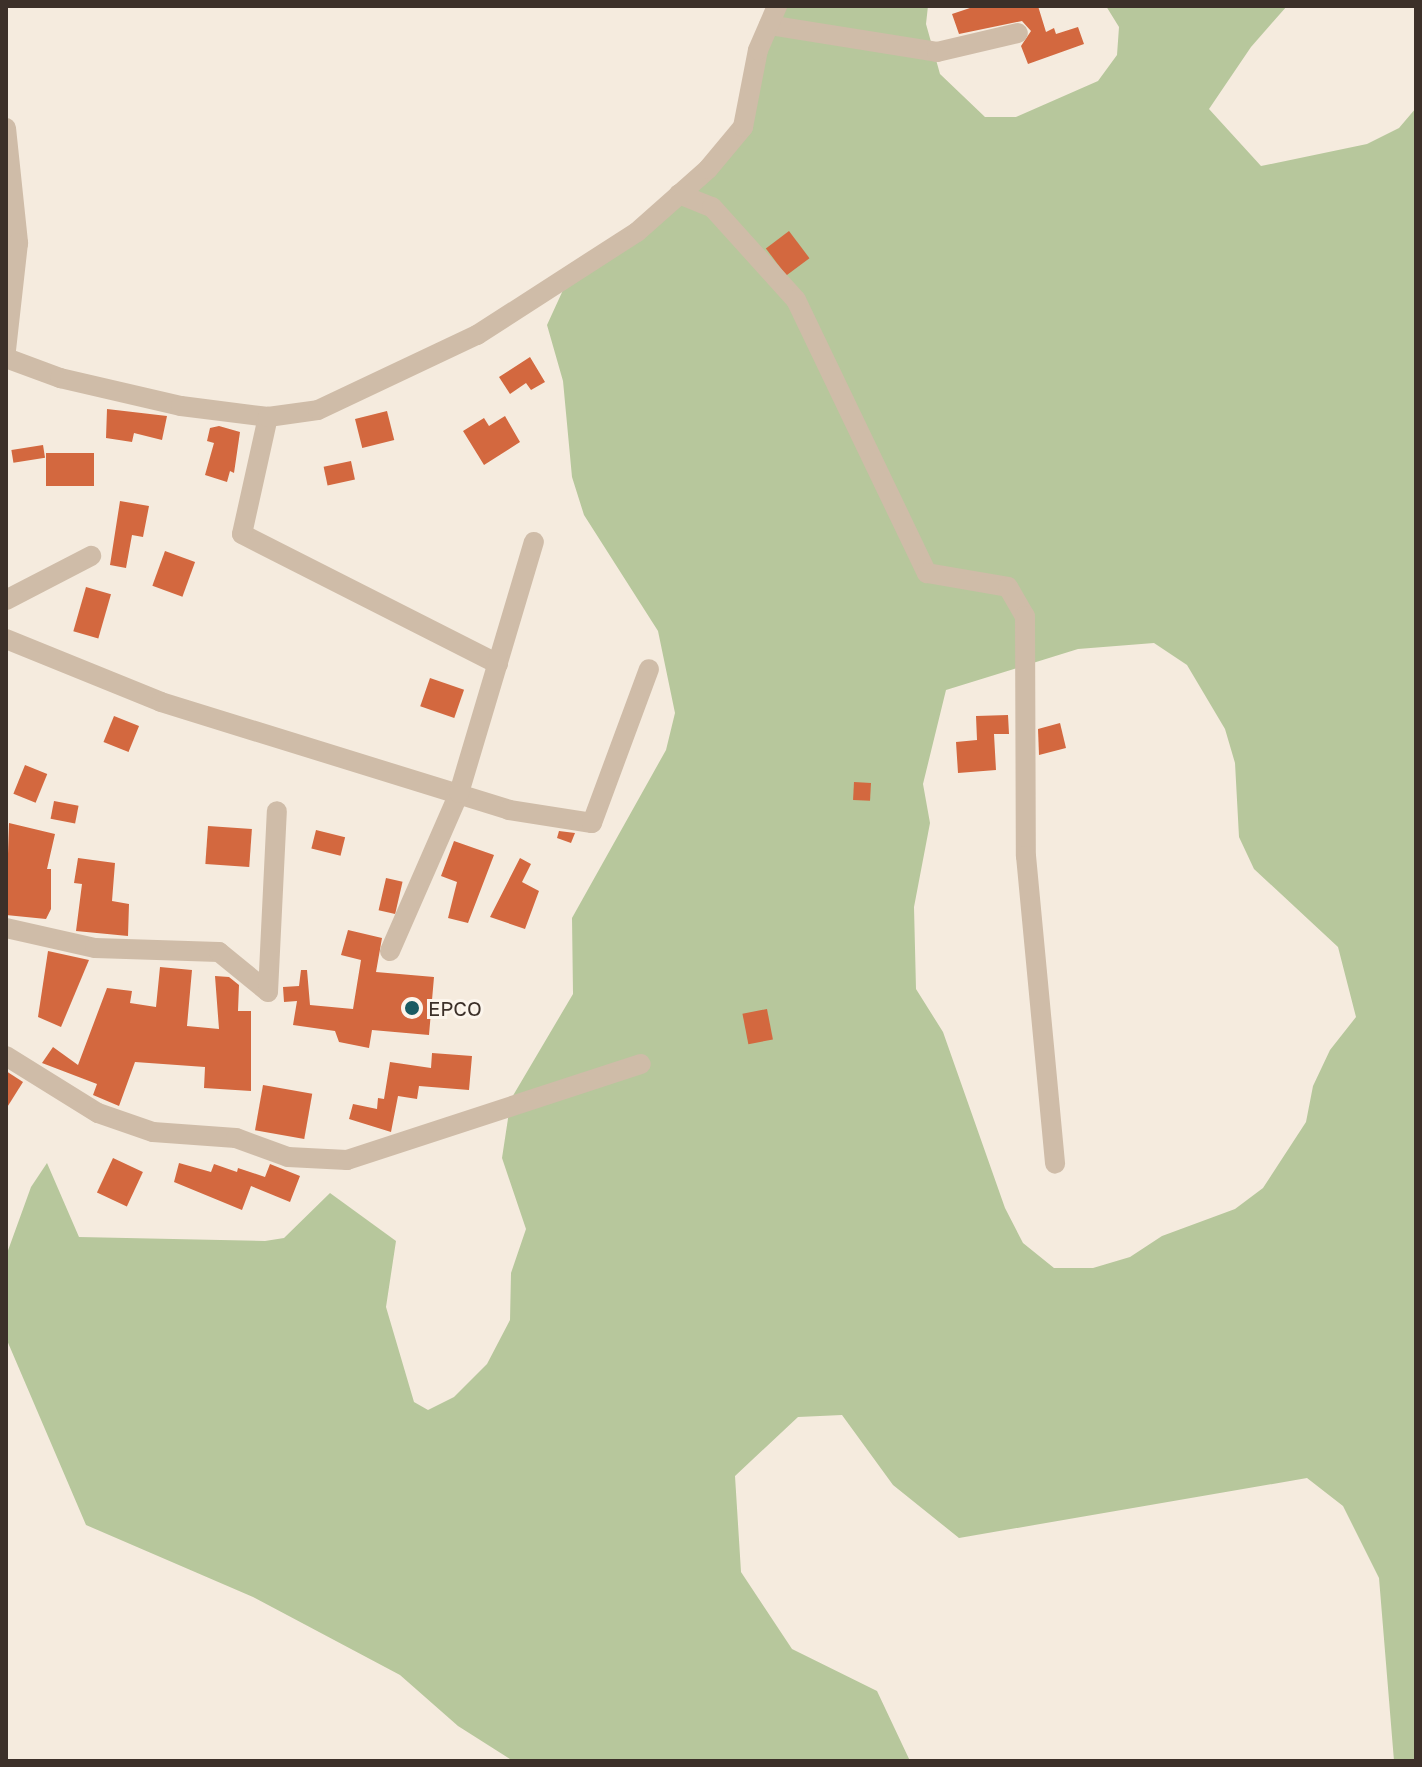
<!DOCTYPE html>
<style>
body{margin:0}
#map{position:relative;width:1422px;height:1767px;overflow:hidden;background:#f5ebde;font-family:"Golos Text",sans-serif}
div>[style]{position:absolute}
.green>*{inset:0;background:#b7c79c}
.building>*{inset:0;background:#d3683f;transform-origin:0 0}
.minor>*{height:20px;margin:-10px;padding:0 10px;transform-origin:10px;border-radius:10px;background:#cfbca8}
.dots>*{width:22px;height:22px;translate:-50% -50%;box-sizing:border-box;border:4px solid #fcf5ec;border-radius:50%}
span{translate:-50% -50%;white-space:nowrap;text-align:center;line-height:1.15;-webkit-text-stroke:6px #fcf5ec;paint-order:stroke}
.poi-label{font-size:20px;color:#3c3029}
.left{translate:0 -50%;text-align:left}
.frame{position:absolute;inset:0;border:8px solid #3c3029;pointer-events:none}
</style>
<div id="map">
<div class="green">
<div style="clip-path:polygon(evenodd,777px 6px,928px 6px,926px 24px,940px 74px,985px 117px,1016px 117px,1098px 81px,1117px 55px,1119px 27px,1106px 6px,1287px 6px,1251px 47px,1209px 109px,1261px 166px,1367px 144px,1399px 128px,1416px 108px,1416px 1761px,1394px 1761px,1379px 1578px,1343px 1506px,1307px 1478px,959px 1538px,893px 1485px,842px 1415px,798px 1417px,735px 1476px,741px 1572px,792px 1649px,877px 1691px,910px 1761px,513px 1761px,458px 1726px,400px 1675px,253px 1597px,86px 1525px,6px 1338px,6px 1256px,31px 1187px,47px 1163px,79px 1237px,265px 1241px,284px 1238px,330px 1193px,396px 1241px,386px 1307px,414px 1402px,428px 1410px,454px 1397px,487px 1364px,510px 1320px,511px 1273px,526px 1229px,502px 1158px,511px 1099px,573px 994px,572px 918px,666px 750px,675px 713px,658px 631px,584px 515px,572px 477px,563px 381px,547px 325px,569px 277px,637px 232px,743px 127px,777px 6px,1154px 643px,1187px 665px,1225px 729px,1235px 763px,1239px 837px,1254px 869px,1338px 947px,1356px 1017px,1330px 1050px,1313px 1086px,1306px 1122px,1263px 1188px,1235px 1209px,1162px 1236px,1130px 1257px,1093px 1268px,1054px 1268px,1023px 1243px,1005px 1208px,943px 1032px,916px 989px,914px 907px,930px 823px,923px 784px,946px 690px,1078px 649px,1154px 643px)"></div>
</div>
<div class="building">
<div style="clip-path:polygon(976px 6px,1038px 6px,1046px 32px,1054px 28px,1056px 34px,1078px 27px,1084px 44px,1028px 64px,1021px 46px,1031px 31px,1022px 21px,959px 34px,952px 14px)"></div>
<div style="left:789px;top:231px;width:34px;height:29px;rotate:53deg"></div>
<div style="clip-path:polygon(530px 357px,545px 382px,531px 390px,526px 383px,510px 394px,499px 377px)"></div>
<div style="clip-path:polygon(107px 409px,167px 416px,162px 440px,134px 433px,132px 442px,106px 438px)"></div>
<div style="left:387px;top:411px;width:30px;height:33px;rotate:76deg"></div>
<div style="clip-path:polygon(505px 416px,520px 442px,484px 465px,463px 431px,484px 418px,489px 426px)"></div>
<div style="clip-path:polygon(219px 426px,240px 432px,234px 473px,230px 471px,227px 482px,205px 475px,214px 443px,207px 441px,210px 428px)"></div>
<div style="left:43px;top:445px;width:13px;height:32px;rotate:81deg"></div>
<div style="left:46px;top:453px;width:48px;height:33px"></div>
<div style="left:351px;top:461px;width:19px;height:28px;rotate:78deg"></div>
<div style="clip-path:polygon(120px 501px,149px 506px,143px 537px,132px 535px,126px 568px,110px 565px)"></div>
<div style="left:165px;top:551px;width:32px;height:37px;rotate:20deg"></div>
<div style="left:86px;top:587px;width:26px;height:46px;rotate:16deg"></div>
<div style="left:430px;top:678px;width:36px;height:30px;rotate:19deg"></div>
<div style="clip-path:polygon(1008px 715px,1009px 734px,994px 734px,996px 770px,958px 773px,956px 742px,977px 740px,976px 716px)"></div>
<div style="left:114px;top:716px;width:27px;height:28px;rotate:22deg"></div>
<div style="clip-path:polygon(1060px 723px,1066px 748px,1039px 755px,1038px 729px)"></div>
<div style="left:25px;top:765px;width:24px;height:31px;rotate:22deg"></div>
<div style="left:854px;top:782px;width:17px;height:18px;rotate:3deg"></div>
<div style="left:54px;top:801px;width:25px;height:18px;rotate:11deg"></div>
<div style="clip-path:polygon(9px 823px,55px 834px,47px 869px,51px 869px,51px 909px,46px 919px,6px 915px)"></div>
<div style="left:208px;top:826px;width:44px;height:38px;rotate:4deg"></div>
<div style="left:316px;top:830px;width:30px;height:19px;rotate:14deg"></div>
<div style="clip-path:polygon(559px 831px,575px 833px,571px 843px,557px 838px)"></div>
<div style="clip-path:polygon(454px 841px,494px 855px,468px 923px,448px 918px,457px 882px,441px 876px)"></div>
<div style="clip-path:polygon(78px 858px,115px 863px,112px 901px,129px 904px,128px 936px,76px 931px,82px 884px,74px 883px)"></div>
<div style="clip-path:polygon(520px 858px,531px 864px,522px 882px,539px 891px,525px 929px,490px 917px)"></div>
<div style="left:386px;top:878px;width:17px;height:33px;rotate:13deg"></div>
<div style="clip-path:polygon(348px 930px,382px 938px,376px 972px,434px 977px,429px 1035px,372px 1030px,369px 1048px,339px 1042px,335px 1031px,293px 1025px,297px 1001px,284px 1002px,283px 987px,299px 986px,301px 970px,307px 970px,310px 1005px,353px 1009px,361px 960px,341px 955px)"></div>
<div style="clip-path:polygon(48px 951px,89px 960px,61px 1027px,38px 1017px)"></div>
<div style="clip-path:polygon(160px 967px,192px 970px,187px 1026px,219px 1029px,215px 976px,229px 977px,239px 985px,238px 1011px,251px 1011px,251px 1091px,204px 1088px,205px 1067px,135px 1062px,119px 1106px,93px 1095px,97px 1084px,42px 1063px,53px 1047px,78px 1065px,107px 988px,132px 991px,130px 1003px,156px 1007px)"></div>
<div style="left:767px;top:1009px;width:31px;height:25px;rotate:79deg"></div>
<div style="clip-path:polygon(432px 1053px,472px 1056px,469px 1090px,419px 1086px,417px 1099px,398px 1096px,391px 1132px,349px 1119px,353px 1104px,377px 1109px,378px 1098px,384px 1099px,390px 1062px,431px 1068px)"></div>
<div style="clip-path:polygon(6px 1071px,23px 1082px,6px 1109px)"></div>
<div style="left:263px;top:1085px;width:50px;height:46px;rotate:10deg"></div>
<div style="left:113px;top:1158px;width:33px;height:38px;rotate:25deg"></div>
<div style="clip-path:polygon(179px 1163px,211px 1172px,214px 1164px,237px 1172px,238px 1168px,265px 1177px,270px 1164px,300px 1176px,290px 1202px,251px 1186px,242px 1210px,174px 1182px)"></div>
</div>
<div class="minor">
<div style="left:769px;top:25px;width:170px;rotate:9.1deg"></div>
<div style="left:937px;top:52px;width:83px;rotate:-13.2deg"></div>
<div style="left:6px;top:128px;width:116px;rotate:84deg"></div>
<div style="left:18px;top:243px;width:108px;rotate:96.4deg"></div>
<div style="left:679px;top:194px;width:35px;rotate:22deg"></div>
<div style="left:712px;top:207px;width:125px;rotate:47.9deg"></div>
<div style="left:796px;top:300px;width:303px;rotate:64.4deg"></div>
<div style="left:927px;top:573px;width:82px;rotate:9.8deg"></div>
<div style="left:1008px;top:587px;width:34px;rotate:60deg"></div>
<div style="left:1025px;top:616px;width:240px;rotate:89.8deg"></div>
<div style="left:1026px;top:856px;width:309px;rotate:84.6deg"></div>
<div style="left:6px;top:358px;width:58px;rotate:20.3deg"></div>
<div style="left:60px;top:378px;width:124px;rotate:13deg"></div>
<div style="left:181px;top:406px;width:88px;rotate:7.2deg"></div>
<div style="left:6px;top:600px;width:96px;rotate:-27.4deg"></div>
<div style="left:6px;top:639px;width:167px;rotate:22.1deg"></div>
<div style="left:161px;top:702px;width:364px;rotate:17.2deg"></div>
<div style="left:509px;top:810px;width:84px;rotate:8.9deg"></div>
<div style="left:592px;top:823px;width:164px;rotate:-69.7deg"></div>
<div style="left:498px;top:664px;width:287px;rotate:-153.1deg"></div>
<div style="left:242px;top:534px;width:120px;rotate:-77.5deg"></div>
<div style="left:268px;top:417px;width:50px;rotate:-8deg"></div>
<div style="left:318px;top:410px;width:176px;rotate:-25.3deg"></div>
<div style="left:477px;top:335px;width:190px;rotate:-32.8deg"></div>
<div style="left:637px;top:232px;width:95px;rotate:-41.6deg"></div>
<div style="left:708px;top:169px;width:55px;rotate:-50.2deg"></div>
<div style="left:743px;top:127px;width:78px;rotate:-79deg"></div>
<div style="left:758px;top:50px;width:48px;rotate:-66.6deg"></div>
<div style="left:6px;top:928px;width:91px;rotate:12.7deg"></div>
<div style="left:95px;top:948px;width:124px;rotate:1.8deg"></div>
<div style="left:219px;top:952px;width:63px;rotate:39.2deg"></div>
<div style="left:268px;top:992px;width:181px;rotate:-87.2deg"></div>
<div style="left:390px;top:951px;width:172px;rotate:-66.4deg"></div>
<div style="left:459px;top:793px;width:262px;rotate:-73.4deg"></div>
<div style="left:6px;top:1056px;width:108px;rotate:31.8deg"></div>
<div style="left:98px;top:1113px;width:58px;rotate:19.1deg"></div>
<div style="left:153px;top:1132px;width:83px;rotate:4.1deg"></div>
<div style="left:236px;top:1138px;width:55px;rotate:20.1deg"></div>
<div style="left:288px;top:1157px;width:59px;rotate:2.9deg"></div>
<div style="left:347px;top:1160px;width:309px;rotate:-18.1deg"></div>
</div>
<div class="dots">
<div style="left:412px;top:1008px;background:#195b62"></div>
</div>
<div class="poi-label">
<span class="left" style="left:428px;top:1008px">EPCO</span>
</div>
<div class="frame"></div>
</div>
